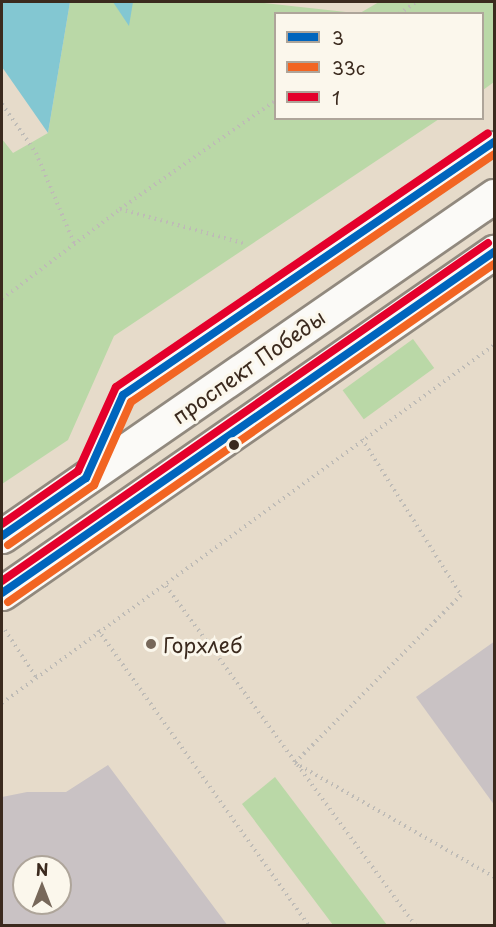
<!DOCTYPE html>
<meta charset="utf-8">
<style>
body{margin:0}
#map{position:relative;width:496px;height:927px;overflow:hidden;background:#e6dbca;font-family:"Playpen Sans",sans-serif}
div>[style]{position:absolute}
.green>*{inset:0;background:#bad8a7;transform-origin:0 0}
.water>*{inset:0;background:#83c7d2}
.building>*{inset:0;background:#c9c2c4}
.path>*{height:4px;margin-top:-2px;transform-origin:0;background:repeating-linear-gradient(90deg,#bebbb6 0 1.5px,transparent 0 6px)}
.roads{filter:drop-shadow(2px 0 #91897e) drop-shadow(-2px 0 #91897e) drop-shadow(0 2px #91897e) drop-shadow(0 -2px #91897e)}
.service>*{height:20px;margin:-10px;padding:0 10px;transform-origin:10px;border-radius:10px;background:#fbfaf7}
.secondary>*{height:33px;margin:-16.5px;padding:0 16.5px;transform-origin:16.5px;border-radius:16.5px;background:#fbfaf7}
.bus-1>*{height:8px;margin:-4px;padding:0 4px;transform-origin:4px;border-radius:4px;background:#0065bd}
.bus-2>*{height:8px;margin:-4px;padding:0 4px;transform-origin:4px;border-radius:4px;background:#f26522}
.bus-3>*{height:8px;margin:-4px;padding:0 4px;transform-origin:4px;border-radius:4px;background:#e4002b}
.dots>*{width:16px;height:16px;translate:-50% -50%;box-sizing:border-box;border:3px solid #fbf7ec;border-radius:50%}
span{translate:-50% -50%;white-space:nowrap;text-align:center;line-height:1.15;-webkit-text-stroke:6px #fbf7ec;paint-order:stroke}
.street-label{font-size:21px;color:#3b2a1e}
.poi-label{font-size:21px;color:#3b2a1e}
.left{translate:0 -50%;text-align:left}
.frame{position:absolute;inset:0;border:3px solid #3b2a1e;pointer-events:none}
.legend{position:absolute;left:274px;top:12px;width:210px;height:108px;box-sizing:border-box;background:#fbf7ec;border:2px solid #aea59a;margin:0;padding:8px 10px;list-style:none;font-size:18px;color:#3b2a1e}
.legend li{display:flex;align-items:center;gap:12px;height:30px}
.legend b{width:30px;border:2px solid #aea59a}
.north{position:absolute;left:12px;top:855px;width:60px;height:60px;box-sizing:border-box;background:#fbf7ec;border:2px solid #aea59a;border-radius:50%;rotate:0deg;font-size:16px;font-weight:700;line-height:24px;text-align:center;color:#3b2a1e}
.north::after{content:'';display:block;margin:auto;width:21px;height:27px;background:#77685a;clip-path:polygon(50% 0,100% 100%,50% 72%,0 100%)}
</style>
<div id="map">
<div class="green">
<div style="clip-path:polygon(70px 2px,255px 2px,355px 13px,276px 14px,276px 118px,439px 119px,114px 336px,68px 440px,2px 484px,2px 139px,13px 153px,48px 133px)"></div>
<div style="clip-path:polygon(379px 2px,494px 2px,494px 82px,483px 90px,482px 14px,360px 13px)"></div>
<div style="left:413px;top:339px;width:36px;height:87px;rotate:54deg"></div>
<div style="clip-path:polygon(275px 777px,387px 925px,333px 925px,242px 804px)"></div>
</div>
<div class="water">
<div style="clip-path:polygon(2px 2px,70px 2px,48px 133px,2px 67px)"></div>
<div style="clip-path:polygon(113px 2px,133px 2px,129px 26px)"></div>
</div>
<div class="building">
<div style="clip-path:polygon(495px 641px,495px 806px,416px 697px)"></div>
<div style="clip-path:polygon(evenodd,108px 765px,228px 926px,2px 926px,2px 797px,27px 792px,66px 792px,108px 765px,24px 867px,60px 867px,60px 903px,24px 903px,24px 867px)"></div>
</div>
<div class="path">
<div style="left:399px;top:14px;width:21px;rotate:-35deg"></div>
<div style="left:2px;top:104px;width:60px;rotate:55.2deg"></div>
<div style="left:36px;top:153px;width:98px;rotate:67.1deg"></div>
<div style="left:120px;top:209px;width:131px;rotate:15.5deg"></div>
<div style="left:2px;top:299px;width:148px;rotate:-37.3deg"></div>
<div style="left:120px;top:209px;width:190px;rotate:-34.9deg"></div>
<div style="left:362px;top:439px;width:185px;rotate:57.6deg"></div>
<div style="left:461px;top:595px;width:236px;rotate:134.7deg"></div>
<div style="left:295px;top:763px;width:229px;rotate:29.8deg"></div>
<div style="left:166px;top:586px;width:422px;rotate:53.7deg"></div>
<div style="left:5px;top:630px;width:56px;rotate:56.6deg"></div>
<div style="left:98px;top:630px;width:364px;rotate:54.5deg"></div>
<div style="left:2px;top:703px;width:608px;rotate:-36.04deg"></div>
</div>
<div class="roads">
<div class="service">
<div style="left:89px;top:473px;width:85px;rotate:-66.4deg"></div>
<div style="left:123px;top:395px;width:449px;rotate:-34.3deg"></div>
</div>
<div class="secondary">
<div style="left:2px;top:536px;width:598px;rotate:-34.65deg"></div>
<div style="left:2px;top:593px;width:599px;rotate:-34.73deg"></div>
</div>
</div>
<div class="bus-1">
<div style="left:2px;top:536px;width:102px;rotate:-34.6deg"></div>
<div style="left:86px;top:478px;width:91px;rotate:-66deg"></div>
<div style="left:123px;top:395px;width:449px;rotate:-34.3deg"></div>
<div style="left:2px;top:593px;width:599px;rotate:-34.73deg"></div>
</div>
<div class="bus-2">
<div style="left:8px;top:545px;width:105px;rotate:-34.9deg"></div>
<div style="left:94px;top:485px;width:91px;rotate:-66deg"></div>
<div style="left:131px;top:402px;width:440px;rotate:-34.3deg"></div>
<div style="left:8px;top:602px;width:592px;rotate:-34.82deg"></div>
</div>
<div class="bus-3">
<div style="left:2px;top:524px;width:93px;rotate:-34.9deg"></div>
<div style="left:78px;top:471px;width:92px;rotate:-65.7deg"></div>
<div style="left:116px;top:387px;width:450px;rotate:-34.3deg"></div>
<div style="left:2px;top:581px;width:592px;rotate:-34.82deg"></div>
</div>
<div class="dots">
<div style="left:234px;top:445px;background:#3b2a1e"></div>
<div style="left:151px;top:644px;background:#77685a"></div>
</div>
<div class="street-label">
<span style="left:248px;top:366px;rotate:-35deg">проспект Победы</span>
</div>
<div class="poi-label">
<span class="left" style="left:163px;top:644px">Горхлеб</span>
</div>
<div class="frame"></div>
<ul class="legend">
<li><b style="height:8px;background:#0065bd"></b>3</li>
<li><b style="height:8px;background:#f26522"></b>33с</li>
<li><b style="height:8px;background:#e4002b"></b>1</li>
</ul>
<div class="north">N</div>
</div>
